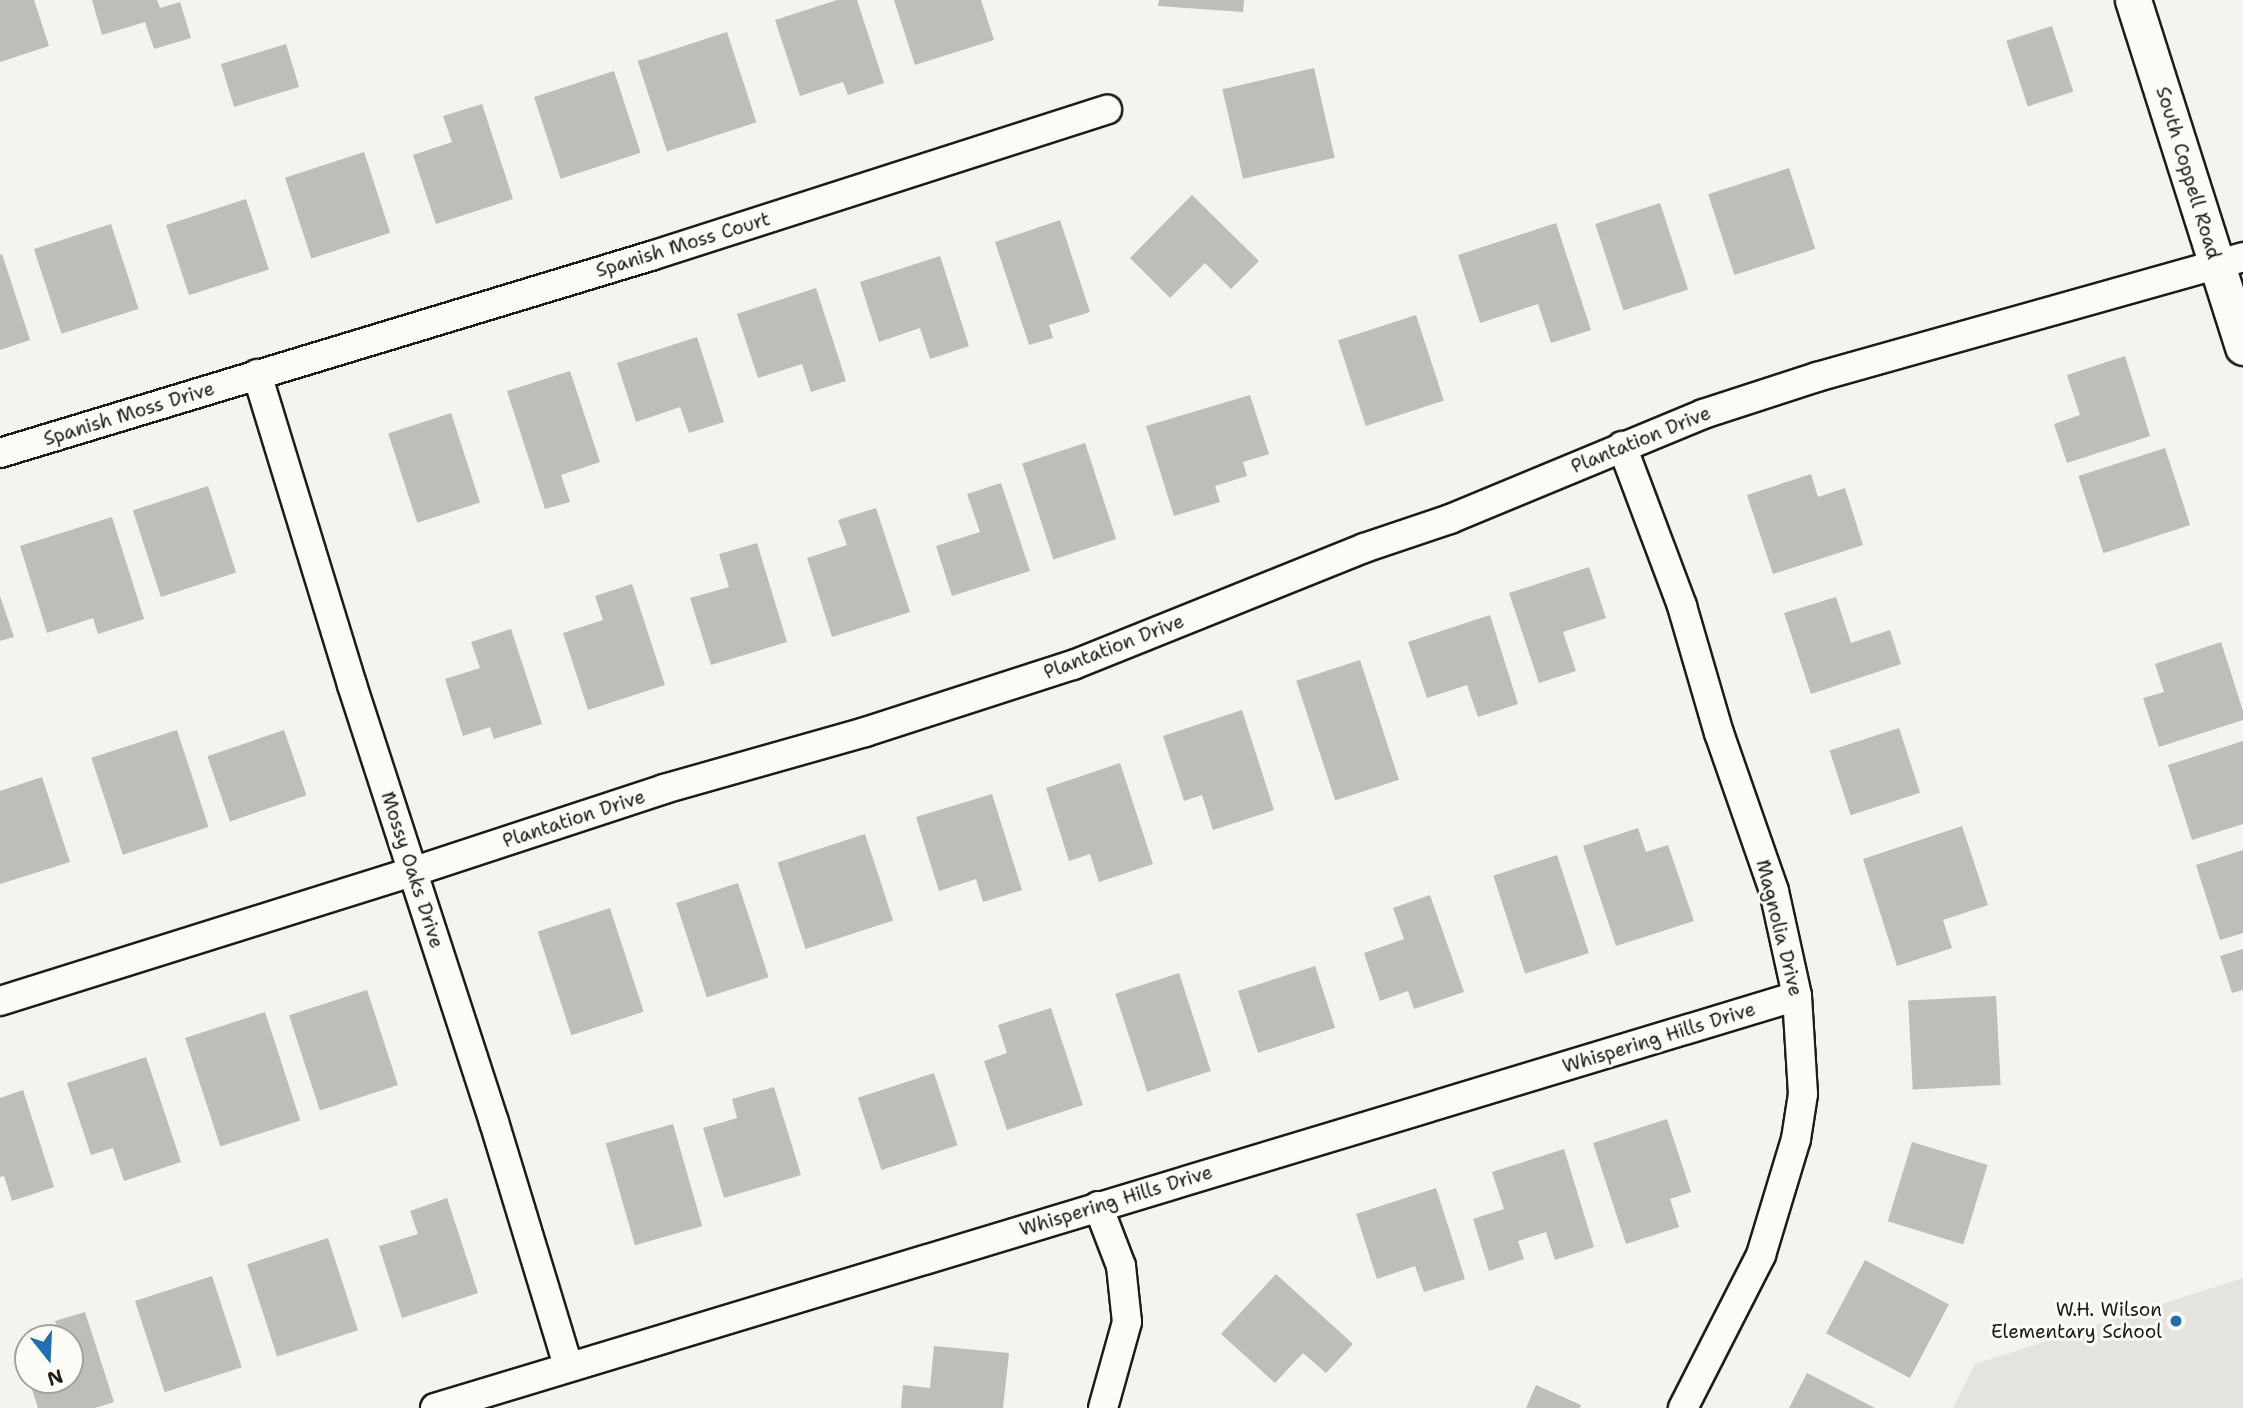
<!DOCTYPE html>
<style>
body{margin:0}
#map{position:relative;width:2243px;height:1408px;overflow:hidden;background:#f4f3ee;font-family:"Shantell Sans",sans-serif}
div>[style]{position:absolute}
.built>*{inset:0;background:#e4e3de}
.building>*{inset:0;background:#bebdba;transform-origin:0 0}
.roads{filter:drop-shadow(2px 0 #1c1c1c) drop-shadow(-2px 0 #1c1c1c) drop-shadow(0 2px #1c1c1c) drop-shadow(0 -2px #1c1c1c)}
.minor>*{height:28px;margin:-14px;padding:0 14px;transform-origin:14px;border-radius:14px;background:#fdfcf7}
.tertiary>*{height:35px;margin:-17.5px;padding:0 17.5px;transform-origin:17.5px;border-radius:17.5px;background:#fdfcf7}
.dots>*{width:19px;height:19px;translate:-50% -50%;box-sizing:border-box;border:4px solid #fdfcf7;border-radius:50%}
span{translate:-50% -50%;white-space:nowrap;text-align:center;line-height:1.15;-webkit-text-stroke:6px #fdfcf7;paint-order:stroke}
.street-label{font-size:19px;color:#1c1c1c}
.poi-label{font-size:19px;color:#1c1c1c}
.right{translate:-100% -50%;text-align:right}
.north{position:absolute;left:14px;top:1324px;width:70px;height:70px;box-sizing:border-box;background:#fdfcf7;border:2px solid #a3a29f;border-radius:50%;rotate:162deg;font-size:19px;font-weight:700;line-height:28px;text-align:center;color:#1c1c1c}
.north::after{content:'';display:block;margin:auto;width:24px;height:32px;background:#1f6fb2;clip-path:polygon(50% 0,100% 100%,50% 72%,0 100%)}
</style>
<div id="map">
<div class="built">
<div style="clip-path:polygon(2243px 1278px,2243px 1408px,1953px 1408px,1975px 1364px)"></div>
</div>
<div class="building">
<div style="clip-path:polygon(0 0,34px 0,49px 46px,0 62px)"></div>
<div style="clip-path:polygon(92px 0,157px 0,160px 8px,180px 2px,191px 38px,154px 49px,145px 22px,102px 35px)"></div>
<div style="clip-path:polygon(837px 0,857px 0,884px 83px,848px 95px,843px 82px,800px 96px,775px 20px)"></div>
<div style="clip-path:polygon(894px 0,981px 0,994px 40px,915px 65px)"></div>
<div style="clip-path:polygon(1159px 0,1244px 0,1243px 12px,1158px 6px)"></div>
<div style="left:2052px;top:26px;width:69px;height:48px;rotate:72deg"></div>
<div style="left:727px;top:32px;width:95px;height:94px;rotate:72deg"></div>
<div style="left:286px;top:44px;width:45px;height:68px;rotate:73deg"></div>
<div style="left:1314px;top:68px;width:92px;height:94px;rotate:77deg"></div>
<div style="left:614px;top:71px;width:86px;height:84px;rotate:72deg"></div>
<div style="clip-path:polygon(482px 104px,513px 199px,436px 224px,413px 155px,452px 142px,443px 116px)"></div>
<div style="left:364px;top:152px;width:85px;height:83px;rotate:72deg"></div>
<div style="left:1789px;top:168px;width:85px;height:85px;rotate:72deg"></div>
<div style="clip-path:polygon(1192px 195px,1259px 261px,1231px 289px,1205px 263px,1170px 298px,1130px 258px)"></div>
<div style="left:246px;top:199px;width:74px;height:84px;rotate:72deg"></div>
<div style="left:1660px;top:203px;width:91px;height:68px;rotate:72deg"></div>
<div style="clip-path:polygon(1060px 220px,1090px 312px,1049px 325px,1053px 338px,1029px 345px,995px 242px)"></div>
<div style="clip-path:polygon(1556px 223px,1591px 330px,1551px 343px,1538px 304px,1480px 323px,1458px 255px)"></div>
<div style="left:111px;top:224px;width:89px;height:81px;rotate:72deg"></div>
<div style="clip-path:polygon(2px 254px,30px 340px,0 350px,0 255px)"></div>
<div style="clip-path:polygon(940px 256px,969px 346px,930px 359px,920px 328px,879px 342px,860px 282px)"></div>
<div style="clip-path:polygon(816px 288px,846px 381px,811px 392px,802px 364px,758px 378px,737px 314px)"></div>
<div style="left:1416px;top:315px;width:90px;height:82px;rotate:72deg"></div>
<div style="clip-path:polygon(697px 337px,724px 422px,689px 433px,680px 407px,636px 422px,617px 363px)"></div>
<div style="clip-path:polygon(2125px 356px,2150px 436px,2067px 463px,2054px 424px,2080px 415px,2067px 375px)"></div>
<div style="clip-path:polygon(570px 371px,600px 462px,561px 475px,570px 502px,545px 509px,507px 391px)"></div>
<div style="clip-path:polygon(1250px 395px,1269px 454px,1243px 462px,1247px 476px,1215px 486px,1220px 502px,1174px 516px,1146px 426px)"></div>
<div style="left:451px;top:413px;width:94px;height:66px;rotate:72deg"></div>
<div style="left:1085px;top:443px;width:101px;height:66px;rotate:72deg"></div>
<div style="left:2165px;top:448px;width:81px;height:91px;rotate:72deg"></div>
<div style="clip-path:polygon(1811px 474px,1818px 497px,1845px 488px,1863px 545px,1773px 574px,1747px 495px)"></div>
<div style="clip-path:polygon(1001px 483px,1030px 571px,952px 596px,936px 546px,980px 532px,967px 494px)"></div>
<div style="left:208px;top:486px;width:91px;height:79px;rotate:72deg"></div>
<div style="clip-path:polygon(876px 508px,910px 612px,832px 637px,807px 558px,847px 545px,838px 520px)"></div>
<div style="clip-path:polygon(112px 517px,144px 619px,98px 634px,93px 618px,47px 633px,20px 546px)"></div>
<div style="clip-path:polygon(757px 543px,787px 642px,711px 665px,690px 598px,729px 587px,719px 554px)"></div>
<div style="clip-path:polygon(1589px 567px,1606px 618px,1563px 632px,1576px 671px,1539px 683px,1509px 593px)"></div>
<div style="clip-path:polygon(632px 584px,665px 685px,588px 710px,563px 633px,603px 620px,595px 596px)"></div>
<div style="clip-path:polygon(0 596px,14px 637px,0 641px)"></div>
<div style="clip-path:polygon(1836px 597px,1851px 643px,1890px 630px,1901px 664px,1811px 694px,1784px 613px)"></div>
<div style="clip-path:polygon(1490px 615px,1518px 704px,1478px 717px,1467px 685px,1427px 698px,1408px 642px)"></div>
<div style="clip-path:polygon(511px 629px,542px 724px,494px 739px,490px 727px,463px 736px,445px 679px,480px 668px,471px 642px)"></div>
<div style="clip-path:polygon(2221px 642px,2243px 711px,2243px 720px,2159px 747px,2143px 698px,2164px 692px,2155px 664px)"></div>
<div style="left:1360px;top:660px;width:126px;height:67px;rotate:72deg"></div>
<div style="clip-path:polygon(1242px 710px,1274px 810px,1213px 830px,1202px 795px,1184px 801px,1163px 736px)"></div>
<div style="left:1899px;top:728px;width:68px;height:73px;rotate:72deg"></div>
<div style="left:177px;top:730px;width:102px;height:90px;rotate:72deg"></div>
<div style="left:284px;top:730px;width:69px;height:81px;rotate:71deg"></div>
<div style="clip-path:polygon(2243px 741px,2243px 824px,2192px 840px,2168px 765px)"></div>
<div style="clip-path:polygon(1120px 763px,1153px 864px,1099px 882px,1090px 854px,1069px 861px,1046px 788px)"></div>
<div style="clip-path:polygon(42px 777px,70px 862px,0 884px,0 791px)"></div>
<div style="clip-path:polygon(992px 794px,1022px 890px,983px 902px,976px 879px,939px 891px,916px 817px)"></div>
<div style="clip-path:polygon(1962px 826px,1988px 905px,1943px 920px,1952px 948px,1897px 966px,1863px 859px)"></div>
<div style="clip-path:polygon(1638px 828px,1646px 852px,1668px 845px,1694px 921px,1616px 946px,1583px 846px)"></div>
<div style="left:865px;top:834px;width:91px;height:92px;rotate:72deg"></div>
<div style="clip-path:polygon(2243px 850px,2243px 933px,2220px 940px,2196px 865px)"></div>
<div style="left:1557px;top:855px;width:103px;height:67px;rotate:72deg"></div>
<div style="left:738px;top:883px;width:99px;height:65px;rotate:72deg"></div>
<div style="clip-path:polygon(1430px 895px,1464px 992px,1414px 1009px,1408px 991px,1380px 1001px,1364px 953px,1404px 939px,1393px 908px)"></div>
<div style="left:610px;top:908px;width:109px;height:76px;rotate:72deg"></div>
<div style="clip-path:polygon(2243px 949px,2243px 990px,2232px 993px,2220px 956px)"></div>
<div style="left:1315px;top:966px;width:65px;height:81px;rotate:72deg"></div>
<div style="left:1179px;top:973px;width:103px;height:67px;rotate:72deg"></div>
<div style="left:367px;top:990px;width:100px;height:82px;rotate:72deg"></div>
<div style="left:1996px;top:996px;width:89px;height:88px;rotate:87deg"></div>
<div style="clip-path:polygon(1051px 1008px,1083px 1105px,1007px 1130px,984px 1061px,1007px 1053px,998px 1025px)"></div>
<div style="left:265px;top:1012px;width:114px;height:84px;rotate:72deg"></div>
<div style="clip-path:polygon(146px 1057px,181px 1162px,124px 1181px,113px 1148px,91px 1155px,67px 1083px)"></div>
<div style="left:934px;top:1073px;width:76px;height:80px;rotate:72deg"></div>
<div style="clip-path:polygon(774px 1087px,801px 1175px,724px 1198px,703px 1128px,737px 1118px,732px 1099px)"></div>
<div style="clip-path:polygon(23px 1090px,54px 1187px,12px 1201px,4px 1176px,0 1177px,0 1098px)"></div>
<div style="clip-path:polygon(1667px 1119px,1691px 1192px,1670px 1199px,1679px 1227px,1626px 1244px,1593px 1143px)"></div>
<div style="left:673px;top:1124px;width:106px;height:70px;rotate:74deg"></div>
<div style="left:1912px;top:1142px;width:79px;height:83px;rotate:17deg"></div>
<div style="clip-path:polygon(1564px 1149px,1594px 1247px,1555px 1260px,1546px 1232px,1518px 1241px,1524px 1259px,1489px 1271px,1473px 1219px,1504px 1209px,1492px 1172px)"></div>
<div style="clip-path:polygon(1436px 1188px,1465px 1279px,1424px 1292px,1415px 1266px,1377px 1279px,1356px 1214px)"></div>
<div style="clip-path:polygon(447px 1198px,478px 1293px,402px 1318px,379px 1246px,418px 1234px,410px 1211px)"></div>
<div style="left:328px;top:1238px;width:97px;height:85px;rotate:72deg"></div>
<div style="left:1865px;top:1260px;width:95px;height:83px;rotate:28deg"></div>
<div style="clip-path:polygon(1276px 1274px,1353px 1344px,1326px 1373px,1303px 1353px,1275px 1383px,1221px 1334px)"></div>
<div style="left:212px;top:1276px;width:96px;height:81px;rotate:72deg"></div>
<div style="clip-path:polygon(85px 1312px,114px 1402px,95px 1408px,38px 1408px,29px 1380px,70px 1380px,70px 1338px,61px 1338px,55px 1321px)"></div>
<div style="clip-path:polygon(934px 1346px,1009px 1353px,1003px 1408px,901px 1408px,903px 1385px,930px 1388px)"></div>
<div style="clip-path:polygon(1807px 1373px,1875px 1408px,1789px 1408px)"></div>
<div style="clip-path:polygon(1536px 1385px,1581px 1405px,1580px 1408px,1526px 1408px)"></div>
</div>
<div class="roads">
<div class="minor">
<div style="left:257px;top:374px;width:325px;rotate:73deg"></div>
<div style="left:352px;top:685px;width:459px;rotate:72deg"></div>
<div style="left:494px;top:1122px;width:255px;rotate:73.1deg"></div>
<div style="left:1622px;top:446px;width:171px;rotate:69.4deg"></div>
<div style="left:1682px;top:606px;width:132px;rotate:73.8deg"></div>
<div style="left:1719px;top:733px;width:167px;rotate:70.8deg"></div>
<div style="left:1774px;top:891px;width:107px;rotate:77.6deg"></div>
<div style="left:1797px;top:996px;width:98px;rotate:86.5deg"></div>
<div style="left:1803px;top:1094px;width:46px;rotate:98.8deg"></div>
<div style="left:1796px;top:1139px;width:121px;rotate:106.8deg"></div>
<div style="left:1761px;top:1255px;width:172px;rotate:117deg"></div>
<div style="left:0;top:453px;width:680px;rotate:-16.84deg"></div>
<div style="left:651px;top:256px;width:479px;rotate:-17.8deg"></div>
<div style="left:0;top:1001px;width:432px;rotate:-17.4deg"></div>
<div style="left:412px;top:872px;width:265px;rotate:-18.2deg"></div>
<div style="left:664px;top:789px;width:209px;rotate:-15.8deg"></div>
<div style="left:865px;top:732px;width:219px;rotate:-17.9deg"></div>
<div style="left:1073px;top:665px;width:314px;rotate:-21.9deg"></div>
<div style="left:1364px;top:548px;width:91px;rotate:-18.6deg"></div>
<div style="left:1450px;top:519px;width:274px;rotate:-22.5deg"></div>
<div style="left:1703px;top:414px;width:120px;rotate:-18deg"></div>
<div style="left:1817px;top:377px;width:443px;rotate:-15.7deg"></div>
<div style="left:1098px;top:1206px;width:64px;rotate:69deg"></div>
<div style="left:1121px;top:1266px;width:56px;rotate:83.9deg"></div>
<div style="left:1127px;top:1322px;width:89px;rotate:105.6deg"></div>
<div style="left:435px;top:1408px;width:1423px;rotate:-16.83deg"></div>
</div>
<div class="tertiary">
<div style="left:2133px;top:0;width:364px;rotate:72.4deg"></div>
</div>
</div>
<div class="dots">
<div style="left:2176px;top:1321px;background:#1f6fb2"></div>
</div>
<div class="street-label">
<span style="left:2188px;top:173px;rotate:73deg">South Coppell Road</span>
<span style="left:683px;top:245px;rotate:-17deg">Spanish Moss Court</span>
<span style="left:129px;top:414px;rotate:-17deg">Spanish Moss Drive</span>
<span style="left:1641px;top:440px;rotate:-22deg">Plantation Drive</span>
<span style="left:1114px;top:647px;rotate:-21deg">Plantation Drive</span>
<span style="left:574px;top:819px;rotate:-18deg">Plantation Drive</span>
<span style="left:412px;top:870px;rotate:72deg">Mossy Oaks Drive</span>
<span style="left:1779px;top:928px;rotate:76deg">Magnolia Drive</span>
<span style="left:1659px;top:1038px;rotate:-17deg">Whispering Hills Drive</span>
<span style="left:1116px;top:1201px;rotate:-17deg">Whispering Hills Drive</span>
</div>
<div class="poi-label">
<span class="right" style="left:2162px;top:1321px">W.H. Wilson<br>Elementary School</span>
</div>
<div class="north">N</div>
</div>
